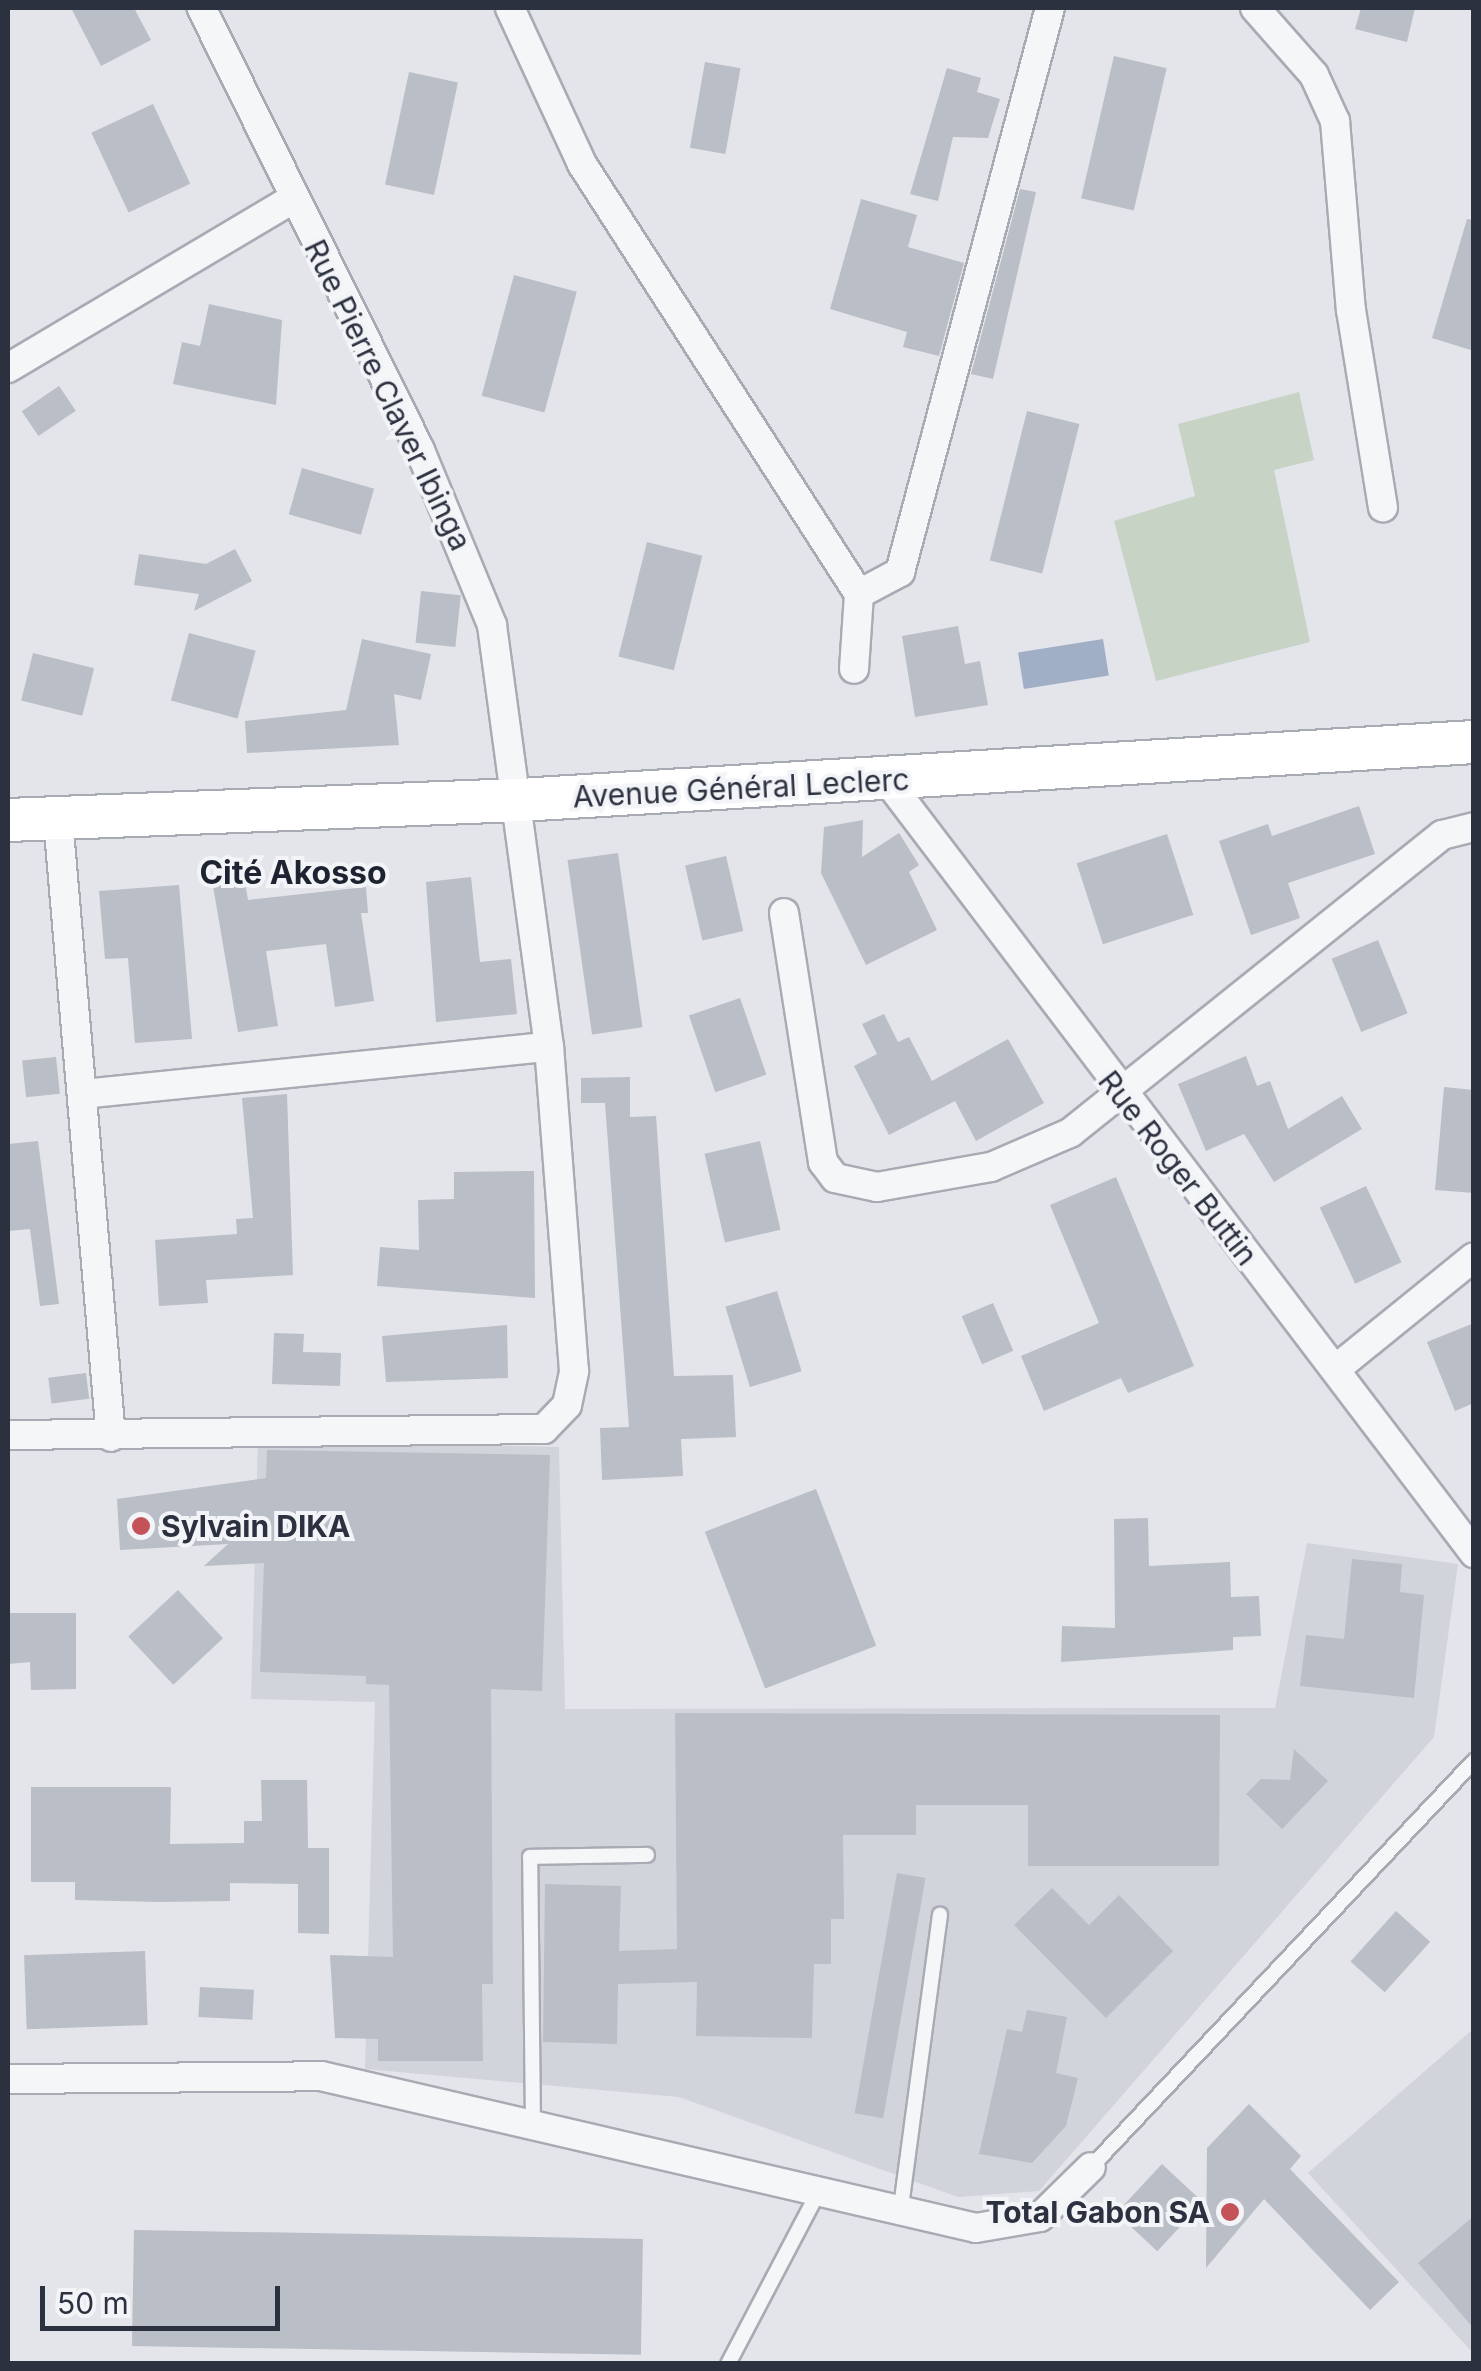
<!DOCTYPE html>
<meta charset="utf-8">
<style>
body{margin:0}
#map{position:relative;width:1481px;height:2371px;overflow:hidden;background:#e3e5ea;font-family:Inter,sans-serif}
div>[style]{position:absolute}
.built>*{inset:0;background:#d1d4db}
.green>*{inset:0;background:#c7d3c5}
.water>*{inset:0;background:#a1afc6;transform-origin:0 0}
.building>*{inset:0;background:#babec6;transform-origin:0 0}
.roads{filter:drop-shadow(2px 0 #a8abb4) drop-shadow(-2px 0 #a8abb4) drop-shadow(0 2px #a8abb4) drop-shadow(0 -2px #a8abb4)}
.service>*{height:14px;margin:-7px;padding:0 7px;transform-origin:7px;border-radius:7px;background:#f5f6f8}
.minor>*{height:28px;margin:-14px;padding:0 14px;transform-origin:14px;border-radius:14px;background:#f5f6f8}
.primary>*{height:42px;margin:-21px;padding:0 21px;transform-origin:21px;border-radius:21px;background:#fff}
.dots>*{width:28px;height:28px;translate:-50% -50%;box-sizing:border-box;border:5px solid #f2f4f7;border-radius:50%}
span{translate:-50% -50%;white-space:nowrap;text-align:center;line-height:1.15;-webkit-text-stroke:8px #f2f4f7;paint-order:stroke}
.street-label{font-size:30px;color:#2c3140}
.poi-label{font-size:30px;color:#2c3140;font-weight:700}
.left{translate:0 -50%;text-align:left}
.right{translate:-100% -50%;text-align:right}
.neighbourhood-label{font-size:32px;color:#1e2331;font-weight:700}
.frame{position:absolute;inset:0;border:10px solid #2c3140;pointer-events:none}
.scale{position:absolute;left:40px;top:2286px;width:240px;height:45px;box-sizing:border-box;border:5px solid #2c3140;border-top:0;padding-left:12px;font-size:30px;line-height:35px;white-space:nowrap;color:#2c3140;-webkit-text-stroke:8px #f2f4f7;paint-order:stroke}
</style>
<div id="map">
<div class="built">
<div style="clip-path:polygon(258px 1439px,559px 1447px,565px 1709px,1275px 1708px,1307px 1543px,1458px 1564px,1434px 1737px,1039px 2191px,958px 2197px,679px 2097px,365px 2069px,375px 1702px,251px 1699px)"></div>
<div style="clip-path:polygon(1473px 2029px,1473px 2353px,1308px 2173px)"></div>
</div>
<div class="green">
<div style="clip-path:polygon(1299px 392px,1314px 460px,1274px 470px,1310px 642px,1156px 681px,1114px 521px,1195px 496px,1178px 424px)"></div>
</div>
<div class="water">
<div style="left:1103px;top:639px;width:37px;height:86px;rotate:81deg"></div>
</div>
<div class="building">
<div style="clip-path:polygon(71px 8px,134px 8px,151px 40px,101px 66px)"></div>
<div style="clip-path:polygon(1361px 8px,1415px 8px,1407px 42px,1355px 29px)"></div>
<div style="left:1114px;top:56px;width:54px;height:146px;rotate:13deg"></div>
<div style="left:705px;top:62px;width:36px;height:87px;rotate:10deg"></div>
<div style="clip-path:polygon(947px 68px,981px 78px,977px 92px,1000px 99px,988px 138px,953px 137px,938px 201px,910px 194px)"></div>
<div style="left:409px;top:72px;width:50px;height:115px;rotate:12deg"></div>
<div style="left:153px;top:104px;width:88px;height:68px;rotate:65deg"></div>
<div style="clip-path:polygon(1020px 189px,1036px 192px,993px 379px,971px 374px)"></div>
<div style="clip-path:polygon(861px 199px,917px 215px,908px 247px,964px 263px,939px 356px,903px 347px,907px 332px,830px 309px)"></div>
<div style="clip-path:polygon(1467px 219px,1474px 220px,1474px 351px,1432px 338px)"></div>
<div style="left:514px;top:275px;width:65px;height:125px;rotate:15deg"></div>
<div style="clip-path:polygon(209px 304px,282px 320px,276px 405px,173px 384px,182px 342px,200px 346px)"></div>
<div style="left:59px;top:386px;width:30px;height:45px;rotate:56deg"></div>
<div style="left:1027px;top:411px;width:54px;height:154px;rotate:14deg"></div>
<div style="left:302px;top:468px;width:75px;height:48px;rotate:16deg"></div>
<div style="left:647px;top:542px;width:57px;height:118px;rotate:14deg"></div>
<div style="clip-path:polygon(235px 549px,252px 581px,194px 611px,199px 594px,134px 585px,139px 554px,206px 564px)"></div>
<div style="left:421px;top:591px;width:40px;height:52px;rotate:6deg"></div>
<div style="clip-path:polygon(958px 626px,965px 664px,980px 661px,988px 705px,915px 717px,902px 636px)"></div>
<div style="left:189px;top:633px;width:69px;height:70px;rotate:15deg"></div>
<div style="clip-path:polygon(362px 639px,431px 654px,421px 700px,394px 694px,399px 745px,247px 753px,245px 721px,346px 710px)"></div>
<div style="left:33px;top:653px;width:63px;height:49px;rotate:14deg"></div>
<div style="clip-path:polygon(1359px 806px,1375px 854px,1288px 883px,1300px 918px,1251px 935px,1219px 841px,1268px 824px,1272px 836px)"></div>
<div style="clip-path:polygon(863px 820px,862px 857px,899px 833px,919px 865px,909px 872px,937px 930px,866px 965px,821px 873px,824px 827px)"></div>
<div style="left:1167px;top:834px;width:85px;height:95px;rotate:72deg"></div>
<div style="left:618px;top:853px;width:176px;height:51px;rotate:82deg"></div>
<div style="left:726px;top:856px;width:77px;height:42px;rotate:77deg"></div>
<div style="clip-path:polygon(471px 877px,480px 962px,511px 959px,517px 1014px,436px 1022px,426px 882px)"></div>
<div style="clip-path:polygon(245px 882px,248px 900px,366px 887px,368px 913px,361px 913px,374px 1001px,335px 1007px,326px 944px,266px 951px,278px 1026px,238px 1032px,213px 886px)"></div>
<div style="clip-path:polygon(179px 885px,192px 1039px,135px 1043px,128px 958px,105px 959px,99px 891px)"></div>
<div style="left:1378px;top:940px;width:79px;height:50px;rotate:68deg"></div>
<div style="left:740px;top:998px;width:81px;height:54px;rotate:71deg"></div>
<div style="clip-path:polygon(884px 1014px,898px 1042px,909px 1037px,932px 1081px,1008px 1039px,1044px 1103px,976px 1141px,955px 1101px,889px 1135px,854px 1066px,877px 1054px,862px 1024px)"></div>
<div style="clip-path:polygon(1246px 1056px,1257px 1086px,1270px 1081px,1288px 1129px,1342px 1096px,1362px 1129px,1274px 1182px,1244px 1134px,1206px 1151px,1178px 1084px)"></div>
<div style="left:56px;top:1057px;width:37px;height:34px;rotate:84deg"></div>
<div style="clip-path:polygon(630px 1077px,630px 1117px,656px 1116px,674px 1376px,733px 1375px,736px 1437px,681px 1439px,683px 1476px,602px 1480px,600px 1428px,629px 1427px,605px 1103px,581px 1103px,581px 1078px)"></div>
<div style="clip-path:polygon(1444px 1087px,1474px 1090px,1474px 1193px,1435px 1190px)"></div>
<div style="clip-path:polygon(287px 1094px,293px 1275px,206px 1280px,208px 1303px,159px 1306px,155px 1240px,237px 1234px,236px 1219px,253px 1218px,242px 1098px)"></div>
<div style="clip-path:polygon(38px 1141px,59px 1304px,40px 1306px,30px 1229px,8px 1231px,8px 1144px)"></div>
<div style="left:760px;top:1141px;width:91px;height:57px;rotate:77deg"></div>
<div style="clip-path:polygon(534px 1171px,535px 1298px,377px 1286px,380px 1247px,419px 1250px,418px 1200px,454px 1199px,454px 1172px)"></div>
<div style="clip-path:polygon(1116px 1177px,1194px 1366px,1128px 1393px,1121px 1378px,1044px 1411px,1021px 1356px,1099px 1323px,1050px 1205px)"></div>
<div style="left:1366px;top:1186px;width:84px;height:51px;rotate:65deg"></div>
<div style="left:777px;top:1291px;width:84px;height:54px;rotate:73deg"></div>
<div style="left:993px;top:1303px;width:52px;height:34px;rotate:67deg"></div>
<div style="clip-path:polygon(1474px 1323px,1474px 1403px,1455px 1411px,1427px 1342px)"></div>
<div style="clip-path:polygon(507px 1325px,508px 1378px,386px 1382px,382px 1336px)"></div>
<div style="clip-path:polygon(274px 1333px,304px 1334px,303px 1352px,341px 1353px,340px 1386px,272px 1384px)"></div>
<div style="left:86px;top:1373px;width:26px;height:38px;rotate:83deg"></div>
<div style="clip-path:polygon(267px 1450px,550px 1455px,542px 1691px,491px 1689px,493px 1984px,482px 1984px,483px 2061px,378px 2061px,378px 2039px,335px 2038px,330px 1955px,393px 1957px,389px 1685px,366px 1684px,366px 1676px,260px 1672px,264px 1563px,204px 1566px,228px 1544px,120px 1550px,117px 1499px,266px 1478px)"></div>
<div style="left:816px;top:1489px;width:168px;height:119px;rotate:69deg"></div>
<div style="clip-path:polygon(1148px 1518px,1149px 1566px,1230px 1562px,1231px 1597px,1259px 1596px,1261px 1636px,1233px 1637px,1233px 1650px,1061px 1662px,1062px 1626px,1115px 1628px,1114px 1519px)"></div>
<div style="clip-path:polygon(1352px 1559px,1402px 1564px,1400px 1592px,1424px 1595px,1414px 1698px,1300px 1686px,1306px 1635px,1344px 1639px)"></div>
<div style="left:178px;top:1590px;width:66px;height:68px;rotate:47deg"></div>
<div style="clip-path:polygon(8px 1613px,76px 1613px,76px 1689px,31px 1690px,30px 1662px,8px 1664px)"></div>
<div style="clip-path:polygon(675px 1713px,1220px 1715px,1219px 1866px,1028px 1866px,1028px 1805px,916px 1805px,916px 1835px,843px 1835px,844px 1919px,831px 1919px,831px 1964px,814px 1964px,812px 2038px,696px 2036px,697px 1982px,618px 1984px,617px 2044px,543px 2042px,545px 1884px,621px 1886px,619px 1951px,677px 1949px)"></div>
<div style="clip-path:polygon(1294px 1749px,1328px 1781px,1282px 1829px,1246px 1794px,1261px 1779px,1290px 1780px)"></div>
<div style="clip-path:polygon(261px 1780px,307px 1780px,308px 1848px,329px 1848px,329px 1934px,298px 1933px,298px 1884px,230px 1883px,230px 1901px,160px 1902px,75px 1900px,75px 1882px,31px 1882px,31px 1787px,171px 1787px,170px 1844px,244px 1843px,244px 1821px,262px 1821px)"></div>
<div style="left:897px;top:1873px;width:29px;height:244px;rotate:10deg"></div>
<div style="clip-path:polygon(1052px 1888px,1089px 1925px,1119px 1895px,1173px 1951px,1106px 2018px,1014px 1925px)"></div>
<div style="left:1396px;top:1911px;width:46px;height:68px;rotate:42deg"></div>
<div style="left:145px;top:1951px;width:74px;height:121px;rotate:88deg"></div>
<div style="left:200px;top:1987px;width:54px;height:30px;rotate:3deg"></div>
<div style="clip-path:polygon(1027px 2010px,1067px 2017px,1056px 2073px,1078px 2078px,1066px 2126px,1032px 2163px,979px 2154px,1007px 2029px,1022px 2032px)"></div>
<div style="clip-path:polygon(1249px 2104px,1301px 2156px,1290px 2169px,1399px 2282px,1370px 2310px,1264px 2199px,1206px 2268px,1207px 2148px)"></div>
<div style="left:1162px;top:2164px;width:56px;height:67px;rotate:43deg"></div>
<div style="clip-path:polygon(1474px 2216px,1474px 2329px,1418px 2263px)"></div>
<div style="left:134px;top:2230px;width:509px;height:116px;rotate:1deg"></div>
</div>
<div class="roads">
<div class="service">
<div style="left:533px;top:2127px;width:270px;rotate:-90.6deg"></div>
<div style="left:530px;top:1857px;width:117px;rotate:-1deg"></div>
<div style="left:1091px;top:2167px;width:558px;rotate:-46.67deg"></div>
<div style="left:901px;top:2207px;width:295px;rotate:-82.4deg"></div>
<div style="left:728px;top:2364px;width:195px;rotate:-62.3deg"></div>
</div>
<div class="minor">
<div style="left:510px;top:8px;width:172px;rotate:65.2deg"></div>
<div style="left:582px;top:164px;width:511px;rotate:57.21deg"></div>
<div style="left:859px;top:594px;width:75px;rotate:93.8deg"></div>
<div style="left:1255px;top:8px;width:89px;rotate:48.6deg"></div>
<div style="left:1314px;top:75px;width:51px;rotate:65.5deg"></div>
<div style="left:1335px;top:121px;width:190px;rotate:85.2deg"></div>
<div style="left:1351px;top:310px;width:200px;rotate:80.8deg"></div>
<div style="left:8px;top:368px;width:331px;rotate:-30.7deg"></div>
<div style="left:859px;top:594px;width:47px;rotate:-28.2deg"></div>
<div style="left:900px;top:572px;width:584px;rotate:-75.11deg"></div>
<div style="left:887px;top:780px;width:971px;rotate:52.79deg"></div>
<div style="left:58px;top:819px;width:620px;rotate:85.1deg"></div>
<div style="left:784px;top:913px;width:252px;rotate:81.1deg"></div>
<div style="left:823px;top:1162px;width:20px;rotate:53deg"></div>
<div style="left:835px;top:1178px;width:43px;rotate:12.1deg"></div>
<div style="left:877px;top:1187px;width:116px;rotate:-10deg"></div>
<div style="left:991px;top:1167px;width:86px;rotate:-23.3deg"></div>
<div style="left:1070px;top:1133px;width:477px;rotate:-38.7deg"></div>
<div style="left:1442px;top:835px;width:33px;rotate:-14deg"></div>
<div style="left:83px;top:1094px;width:468px;rotate:-5.8deg"></div>
<div style="left:1337px;top:1368px;width:176px;rotate:-39deg"></div>
<div style="left:8px;top:1435px;width:536px;rotate:-0.64deg"></div>
<div style="left:544px;top:1429px;width:33px;rotate:-46deg"></div>
<div style="left:567px;top:1405px;width:35px;rotate:-78deg"></div>
<div style="left:574px;top:1371px;width:325px;rotate:-94.4deg"></div>
<div style="left:549px;top:1047px;width:426px;rotate:-97.7deg"></div>
<div style="left:492px;top:625px;width:189px;rotate:-112.4deg"></div>
<div style="left:420px;top:450px;width:493px;rotate:-116.3deg"></div>
<div style="left:8px;top:2079px;width:313px;rotate:-0.5deg"></div>
<div style="left:321px;top:2076px;width:672px;rotate:13.06deg"></div>
<div style="left:976px;top:2228px;width:65px;rotate:-9.8deg"></div>
<div style="left:1040px;top:2217px;width:71px;rotate:-44.4deg"></div>
</div>
<div class="primary">
<div style="left:8px;top:820px;width:512px;rotate:-2.24deg"></div>
<div style="left:520px;top:800px;width:956px;rotate:-3.48deg"></div>
</div>
</div>
<div class="dots">
<div style="left:141px;top:1526px;background:#c35359"></div>
<div style="left:1230px;top:2212px;background:#c35359"></div>
</div>
<div class="street-label">
<span style="left:388px;top:395px;rotate:64deg">Rue Pierre Claver Ibinga</span>
<span style="left:741px;top:788px;rotate:-3deg">Avenue Général Leclerc</span>
<span style="left:1178px;top:1168px;rotate:52deg">Rue Roger Buttin</span>
</div>
<div class="poi-label">
<span class="left" style="left:161px;top:1526px">Sylvain DIKA</span>
<span class="right" style="left:1210px;top:2212px">Total Gabon SA</span>
</div>
<div class="neighbourhood-label">
<span style="left:293px;top:873px">Cité Akosso</span>
</div>
<div class="frame"></div>
<div class="scale">50 m</div>
</div>
